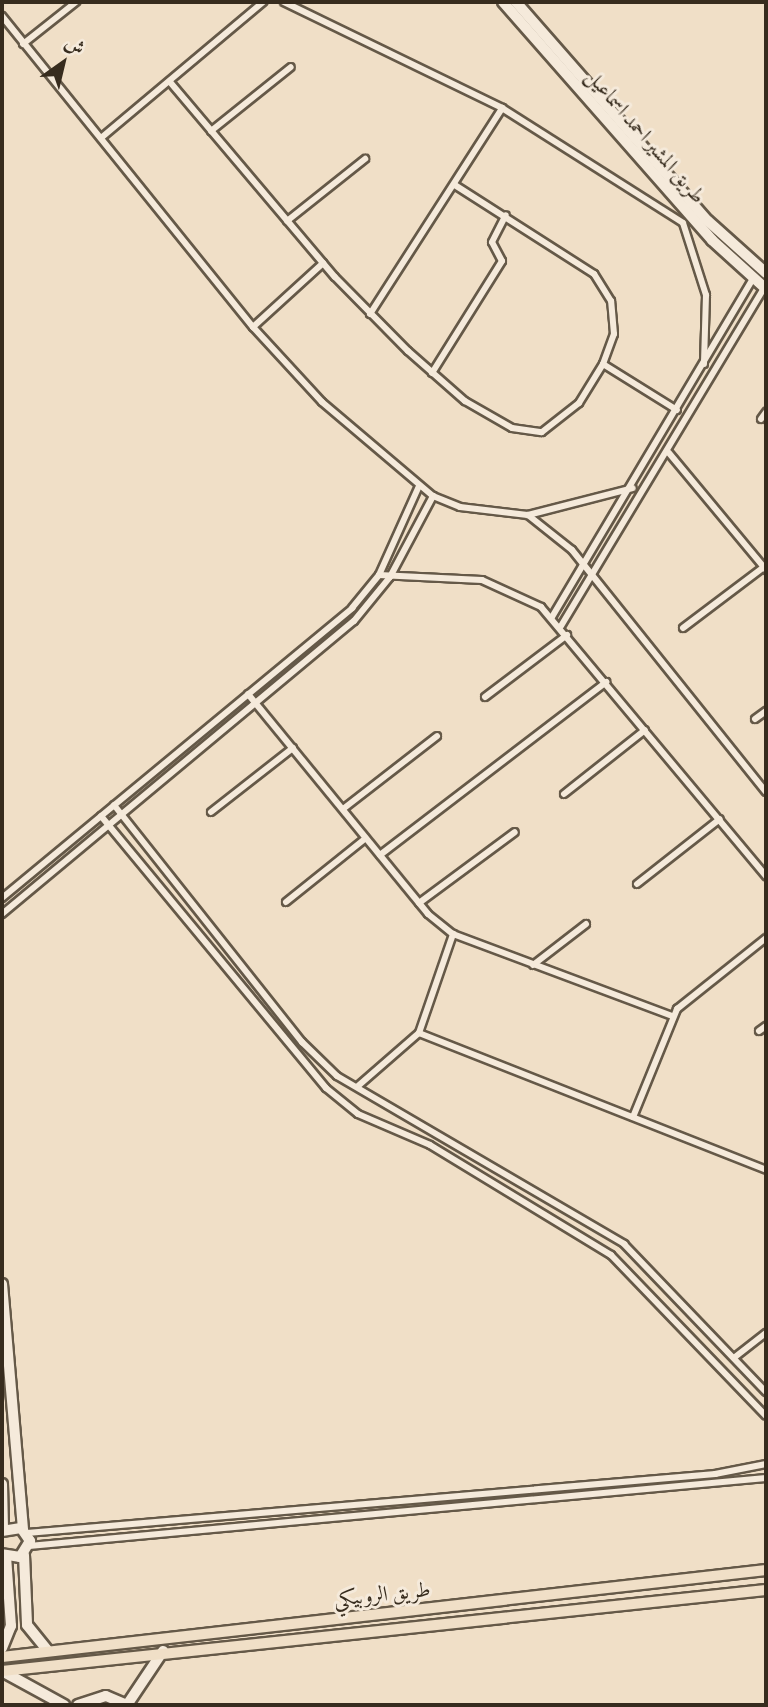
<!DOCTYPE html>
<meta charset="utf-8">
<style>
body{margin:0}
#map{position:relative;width:768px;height:1707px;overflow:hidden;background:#f0dfc7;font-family:"IM FELL French Canon",Amiri,serif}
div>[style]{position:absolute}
.roads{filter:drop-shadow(2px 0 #655948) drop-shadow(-2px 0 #655948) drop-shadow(0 2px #655948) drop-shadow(0 -2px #655948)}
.street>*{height:6px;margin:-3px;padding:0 3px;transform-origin:3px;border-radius:3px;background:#f5eadb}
.secondary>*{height:10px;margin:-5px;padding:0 5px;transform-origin:5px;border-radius:5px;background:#f5eadb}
.primary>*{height:10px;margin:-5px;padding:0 5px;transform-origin:5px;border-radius:5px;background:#f0dfc7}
span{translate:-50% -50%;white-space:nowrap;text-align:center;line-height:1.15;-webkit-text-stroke:6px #f5eadb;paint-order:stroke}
.street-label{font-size:21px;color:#372c1e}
.frame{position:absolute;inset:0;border:4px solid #372c1e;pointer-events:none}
.north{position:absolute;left:28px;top:28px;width:70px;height:70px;-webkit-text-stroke:5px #f5eadb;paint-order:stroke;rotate:34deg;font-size:19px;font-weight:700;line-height:28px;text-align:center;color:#372c1e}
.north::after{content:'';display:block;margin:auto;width:24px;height:32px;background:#372c1e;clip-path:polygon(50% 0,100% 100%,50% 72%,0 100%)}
</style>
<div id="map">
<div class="roads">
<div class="street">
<div style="left:284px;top:2px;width:242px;rotate:25.9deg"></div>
<div style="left:502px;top:108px;width:214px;rotate:32.4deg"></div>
<div style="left:683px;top:223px;width:76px;rotate:72.3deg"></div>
<div style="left:706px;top:295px;width:69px;rotate:91.7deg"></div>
<div style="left:2px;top:16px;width:400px;rotate:51.1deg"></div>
<div style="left:253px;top:327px;width:102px;rotate:47.4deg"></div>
<div style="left:322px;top:402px;width:145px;rotate:40.3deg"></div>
<div style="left:433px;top:496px;width:29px;rotate:22deg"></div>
<div style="left:460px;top:507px;width:68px;rotate:6.7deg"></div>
<div style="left:528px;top:515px;width:56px;rotate:38.5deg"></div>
<div style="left:572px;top:550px;width:310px;rotate:51.3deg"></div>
<div style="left:23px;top:44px;width:68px;rotate:-38.4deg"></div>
<div style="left:170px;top:82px;width:255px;rotate:49.8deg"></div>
<div style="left:335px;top:277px;width:104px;rotate:45.4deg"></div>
<div style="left:408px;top:351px;width:76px;rotate:41.3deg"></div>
<div style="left:465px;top:401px;width:54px;rotate:29.9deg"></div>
<div style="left:512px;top:428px;width:30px;rotate:8deg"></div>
<div style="left:542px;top:432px;width:47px;rotate:-38.1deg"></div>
<div style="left:579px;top:403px;width:46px;rotate:-58.4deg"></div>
<div style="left:603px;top:364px;width:32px;rotate:-70deg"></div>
<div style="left:614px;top:334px;width:33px;rotate:-95deg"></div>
<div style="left:611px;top:301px;width:32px;rotate:-122deg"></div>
<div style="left:594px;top:274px;width:165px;rotate:-147.4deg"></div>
<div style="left:211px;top:131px;width:102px;rotate:-38.7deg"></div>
<div style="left:101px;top:138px;width:212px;rotate:-40deg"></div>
<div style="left:287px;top:221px;width:100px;rotate:-38.5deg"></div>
<div style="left:370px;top:314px;width:245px;rotate:-57.3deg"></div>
<div style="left:253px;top:327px;width:95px;rotate:-42.4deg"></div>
<div style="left:603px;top:364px;width:87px;rotate:31.9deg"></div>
<div style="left:432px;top:373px;width:132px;rotate:-58deg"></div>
<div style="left:502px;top:261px;width:21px;rotate:-118deg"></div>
<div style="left:492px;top:242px;width:30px;rotate:-63deg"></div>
<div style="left:761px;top:419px;width:9px;rotate:-54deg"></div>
<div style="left:669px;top:453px;width:152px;rotate:50.3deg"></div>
<div style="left:528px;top:515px;width:108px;rotate:-14.4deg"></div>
<div style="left:379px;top:575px;width:103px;rotate:2.8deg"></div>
<div style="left:482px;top:580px;width:65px;rotate:24.6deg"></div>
<div style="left:541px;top:607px;width:351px;rotate:50.1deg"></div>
<div style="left:552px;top:617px;width:392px;rotate:-59.3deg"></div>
<div style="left:561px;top:626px;width:394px;rotate:-59deg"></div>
<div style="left:683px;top:628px;width:101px;rotate:-37deg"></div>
<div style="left:248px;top:694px;width:284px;rotate:50.7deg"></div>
<div style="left:428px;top:914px;width:32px;rotate:39deg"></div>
<div style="left:453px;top:934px;width:234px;rotate:20.5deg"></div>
<div style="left:485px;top:697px;width:103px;rotate:-37.1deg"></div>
<div style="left:755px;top:719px;width:14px;rotate:-36deg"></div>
<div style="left:564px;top:794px;width:103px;rotate:-38.3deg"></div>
<div style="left:114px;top:805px;width:303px;rotate:51.6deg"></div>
<div style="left:302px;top:1042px;width:49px;rotate:44.2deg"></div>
<div style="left:337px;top:1076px;width:333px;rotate:30.3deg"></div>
<div style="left:624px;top:1244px;width:205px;rotate:46.2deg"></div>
<div style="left:343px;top:809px;width:119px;rotate:-37.8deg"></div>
<div style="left:211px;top:812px;width:104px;rotate:-38deg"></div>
<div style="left:101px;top:816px;width:353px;rotate:50.4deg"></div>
<div style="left:326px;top:1088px;width:41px;rotate:39.1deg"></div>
<div style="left:358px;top:1114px;width:78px;rotate:23.3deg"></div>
<div style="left:430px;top:1145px;width:212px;rotate:31.3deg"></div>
<div style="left:611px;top:1255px;width:223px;rotate:46.1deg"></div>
<div style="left:380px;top:855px;width:285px;rotate:-37.4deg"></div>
<div style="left:637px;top:884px;width:105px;rotate:-38.1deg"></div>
<div style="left:2px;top:898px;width:455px;rotate:-39.6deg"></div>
<div style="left:352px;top:608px;width:43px;rotate:-50.7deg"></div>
<div style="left:379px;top:575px;width:98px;rotate:-65.8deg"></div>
<div style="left:286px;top:902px;width:102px;rotate:-38.7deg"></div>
<div style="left:419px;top:903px;width:119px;rotate:-36.5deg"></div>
<div style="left:2px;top:914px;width:458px;rotate:-39.8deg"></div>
<div style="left:354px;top:621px;width:57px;rotate:-50.7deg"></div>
<div style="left:390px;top:577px;width:92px;rotate:-62deg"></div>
<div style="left:533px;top:965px;width:67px;rotate:-37.7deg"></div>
<div style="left:759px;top:1031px;width:9px;rotate:-36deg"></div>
<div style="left:419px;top:1033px;width:373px;rotate:21.5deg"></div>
<div style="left:358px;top:1086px;width:81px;rotate:-41deg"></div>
<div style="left:419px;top:1033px;width:105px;rotate:-71deg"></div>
<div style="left:633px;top:1117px;width:117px;rotate:-67.8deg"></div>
<div style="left:677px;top:1009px;width:114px;rotate:-38.6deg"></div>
<div style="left:735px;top:1357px;width:39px;rotate:-38deg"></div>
<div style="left:27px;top:1533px;width:691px;rotate:-4.9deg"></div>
<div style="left:715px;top:1474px;width:52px;rotate:-11.1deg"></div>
<div style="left:29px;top:1546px;width:740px;rotate:-5.27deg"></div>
</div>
<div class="secondary">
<div style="left:503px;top:2px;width:317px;rotate:48.7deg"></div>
<div style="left:712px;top:240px;width:73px;rotate:42.2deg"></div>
<div style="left:516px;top:2px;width:291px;rotate:48.8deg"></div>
<div style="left:708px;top:221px;width:78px;rotate:41.9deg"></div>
<div style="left:2px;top:1284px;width:246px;rotate:85.1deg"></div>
<div style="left:2px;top:1484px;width:45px;rotate:88.7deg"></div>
<div style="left:2px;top:1531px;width:19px;rotate:-9deg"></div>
<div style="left:21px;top:1528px;width:16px;rotate:55deg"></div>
<div style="left:30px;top:1541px;width:19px;rotate:122deg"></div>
<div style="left:20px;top:1557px;width:18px;rotate:-171deg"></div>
<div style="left:24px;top:1555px;width:70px;rotate:87.5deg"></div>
<div style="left:27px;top:1625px;width:33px;rotate:51deg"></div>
<div style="left:2px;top:1648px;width:24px;rotate:-68deg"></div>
<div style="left:11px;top:1626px;width:69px;rotate:-94.1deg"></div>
<div style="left:2px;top:1671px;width:71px;rotate:28.7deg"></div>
<div style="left:78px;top:1705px;width:29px;rotate:-18deg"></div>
<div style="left:106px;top:1696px;width:23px;rotate:23deg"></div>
<div style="left:127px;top:1705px;width:65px;rotate:-56.3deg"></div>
</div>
<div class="primary">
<div style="left:2px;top:1657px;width:769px;rotate:-6.5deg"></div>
<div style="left:2px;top:1671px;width:768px;rotate:-6.05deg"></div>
</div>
</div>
<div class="street-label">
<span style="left:646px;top:136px;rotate:49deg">طريق المشير احمد اسماعيل</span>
<span style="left:382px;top:1594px;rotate:-6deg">طريق الروبيكي</span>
</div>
<div class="frame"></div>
<div class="north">ش</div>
</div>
